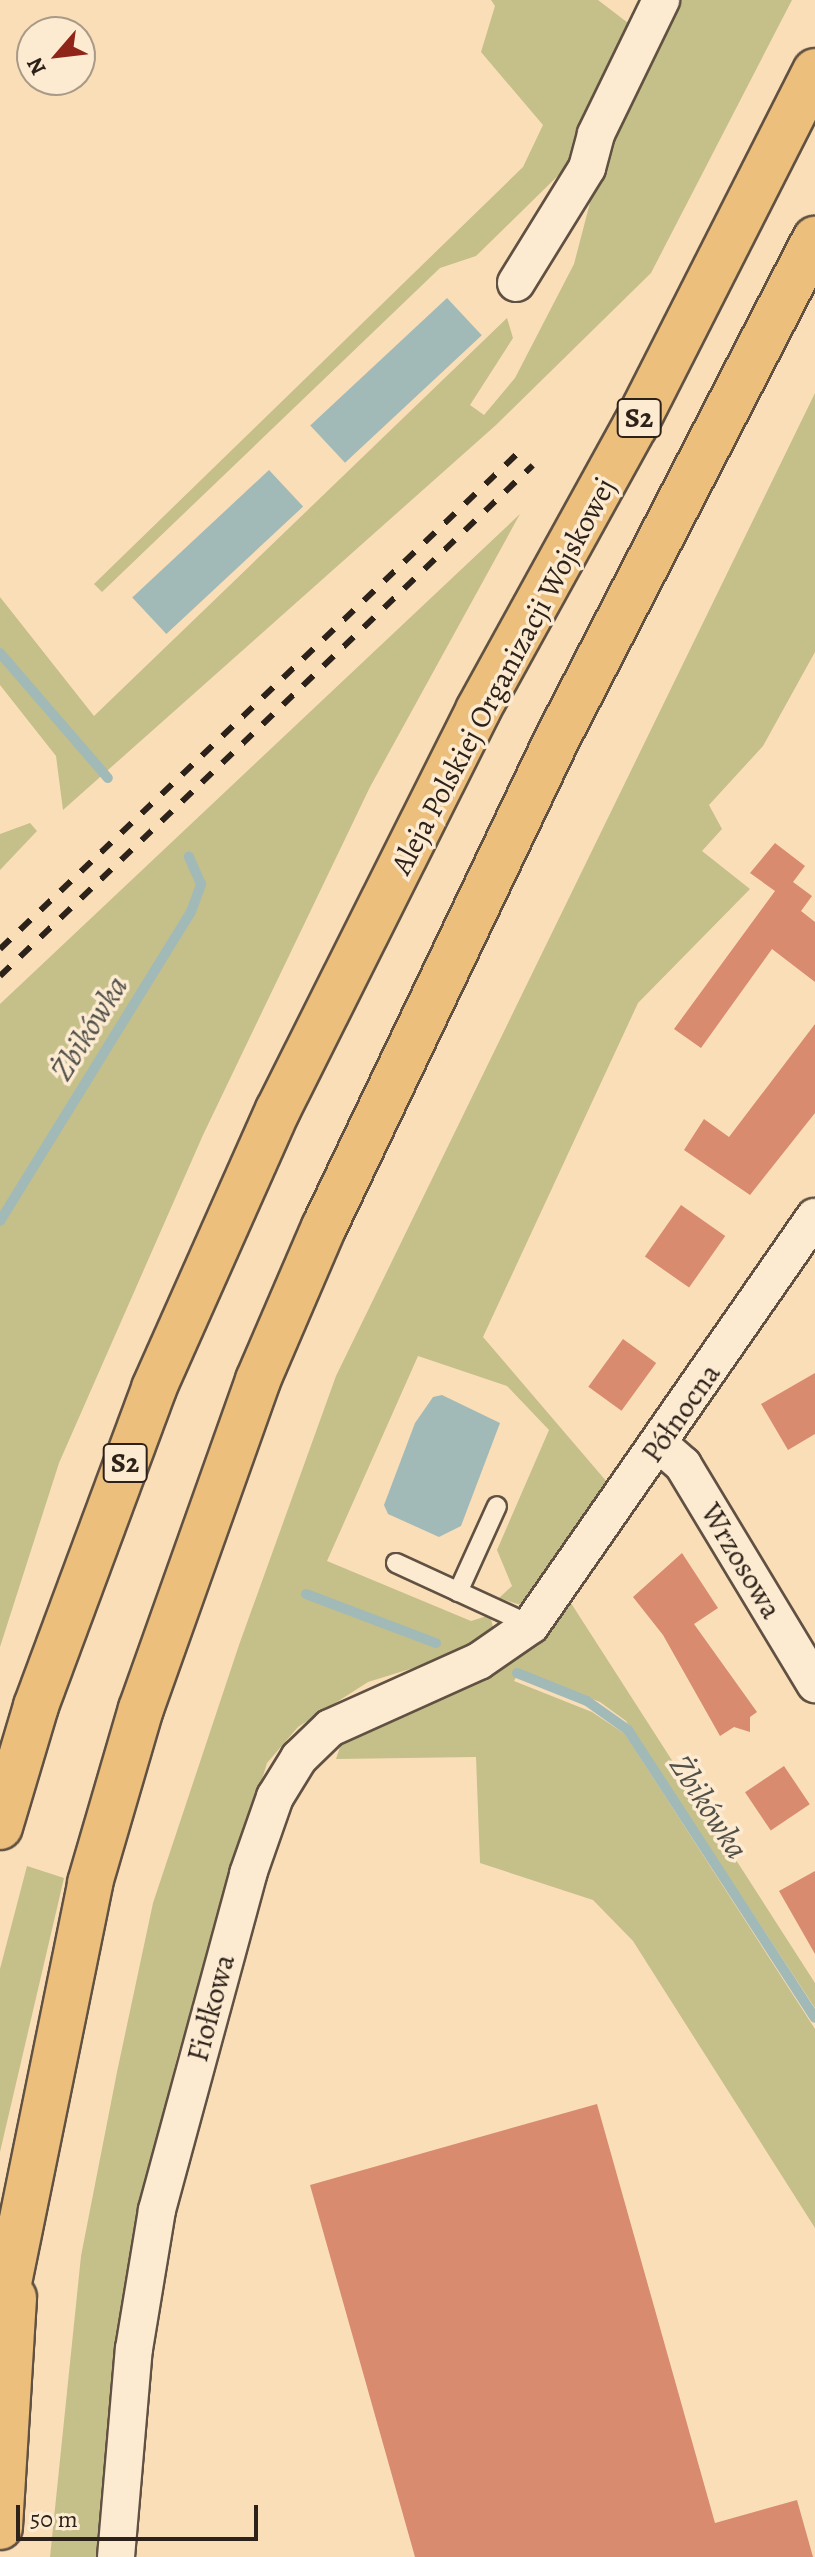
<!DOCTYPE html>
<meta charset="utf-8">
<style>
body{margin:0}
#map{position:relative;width:815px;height:2557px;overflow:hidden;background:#fadeb8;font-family:Alegreya,serif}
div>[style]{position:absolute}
.green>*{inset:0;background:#c5bf8a}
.water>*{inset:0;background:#a1bab7;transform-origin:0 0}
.stream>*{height:10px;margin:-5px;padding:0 5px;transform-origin:5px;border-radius:5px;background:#a1bab7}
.building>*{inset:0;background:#d88b6e;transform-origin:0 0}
.roads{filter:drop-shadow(2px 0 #605142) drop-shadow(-2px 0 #605142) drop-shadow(0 2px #605142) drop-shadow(0 -2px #605142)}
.lane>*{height:18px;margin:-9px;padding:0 9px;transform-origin:9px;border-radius:9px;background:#fcead1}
.street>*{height:36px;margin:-18px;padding:0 18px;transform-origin:18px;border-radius:18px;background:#fcead1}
.highway>*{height:44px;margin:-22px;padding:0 22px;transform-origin:22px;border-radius:22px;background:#edbf7c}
.rail>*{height:6px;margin-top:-3px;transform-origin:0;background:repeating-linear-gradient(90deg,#2d221a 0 14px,transparent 0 28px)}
span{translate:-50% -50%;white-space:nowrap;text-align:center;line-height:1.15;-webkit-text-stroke:7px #fcead1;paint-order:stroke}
.shield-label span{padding:2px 6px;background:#fcead1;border:2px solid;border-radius:6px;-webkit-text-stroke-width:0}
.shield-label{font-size:28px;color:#2d221a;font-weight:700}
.street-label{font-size:30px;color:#2d221a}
.water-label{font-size:32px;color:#505049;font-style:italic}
.north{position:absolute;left:16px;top:16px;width:80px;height:80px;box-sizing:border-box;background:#fcead1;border:2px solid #a99a88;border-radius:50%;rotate:242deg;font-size:22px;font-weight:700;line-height:32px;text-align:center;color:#2d221a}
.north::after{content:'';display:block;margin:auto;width:28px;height:36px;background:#8f2418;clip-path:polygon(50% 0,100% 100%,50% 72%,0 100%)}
.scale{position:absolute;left:16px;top:2505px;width:242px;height:36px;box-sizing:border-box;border:4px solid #2d221a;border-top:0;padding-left:10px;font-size:24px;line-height:28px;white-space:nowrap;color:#2d221a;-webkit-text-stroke:6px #fcead1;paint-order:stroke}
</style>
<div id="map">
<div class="green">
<div style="clip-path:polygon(491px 0,598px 0,632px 26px,577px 157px,476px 256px,440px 268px,102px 592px,94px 584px,523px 167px,543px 125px,481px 52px,495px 6px)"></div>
<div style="clip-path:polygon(674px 0,792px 0,651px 273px,496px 425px,63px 810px,56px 756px,0 685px,0 597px,94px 716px,507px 318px,513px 338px,470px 405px,484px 415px,515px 378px,574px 264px,611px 122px)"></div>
<div style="clip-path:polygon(815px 393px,815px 652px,763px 746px,709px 805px,722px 829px,702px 851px,750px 889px,638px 1003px,483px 1337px,607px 1482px,524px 1606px,499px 1598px,512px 1586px,497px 1550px,549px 1430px,507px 1386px,418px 1356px,327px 1561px,471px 1621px,490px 1615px,494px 1631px,439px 1660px,368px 1682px,298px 1727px,267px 1763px,177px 2057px,143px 2203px,101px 2557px,50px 2557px,81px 2256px,117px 2072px,153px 1903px,239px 1645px,336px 1376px)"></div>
<div style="clip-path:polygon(520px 514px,370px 787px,203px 1135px,59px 1463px,0 1647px,0 1004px)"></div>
<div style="clip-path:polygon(30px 823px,37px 831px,0 870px,0 834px)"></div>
<div style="clip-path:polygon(569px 1600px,815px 1983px,815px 2008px,626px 1721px,600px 1702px,520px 1670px,514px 1681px,592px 1712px,625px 1734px,815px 2029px,815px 2228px,633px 1941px,593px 1900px,480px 1863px,476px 1757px,336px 1759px,343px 1738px)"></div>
<div style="clip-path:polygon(27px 1866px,64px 1878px,0 2152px,0 1969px)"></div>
</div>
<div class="water">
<div style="left:447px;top:298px;width:51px;height:187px;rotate:47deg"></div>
<div style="left:269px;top:470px;width:50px;height:187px;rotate:47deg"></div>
<div style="clip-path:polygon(442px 1395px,500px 1423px,461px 1526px,439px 1537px,388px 1514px,384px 1505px,415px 1423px,433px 1397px)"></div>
</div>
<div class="stream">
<div style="left:0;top:653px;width:165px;rotate:49.2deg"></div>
<div style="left:0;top:1221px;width:363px;rotate:-58.3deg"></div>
<div style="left:191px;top:912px;width:30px;rotate:-70deg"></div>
<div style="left:201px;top:884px;width:30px;rotate:-114deg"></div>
<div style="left:306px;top:1594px;width:139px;rotate:20.7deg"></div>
<div style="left:517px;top:1673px;width:75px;rotate:21.8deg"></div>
<div style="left:587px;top:1701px;width:50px;rotate:35.3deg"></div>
<div style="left:628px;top:1730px;width:343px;rotate:57deg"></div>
</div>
<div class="building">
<div style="clip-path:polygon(775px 843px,805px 866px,793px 882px,812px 896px,801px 911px,815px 922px,815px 982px,772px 949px,701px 1048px,674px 1029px,775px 891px,750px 873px)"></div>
<div style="clip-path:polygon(815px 1024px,815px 1113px,750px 1195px,684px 1150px,704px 1119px,729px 1137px)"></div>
<div style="left:681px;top:1205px;width:54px;height:63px;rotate:35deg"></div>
<div style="left:623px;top:1339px;width:41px;height:59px;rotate:36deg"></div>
<div style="clip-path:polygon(815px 1373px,815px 1434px,788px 1450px,761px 1404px)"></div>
<div style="clip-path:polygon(682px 1553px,718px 1608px,694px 1624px,757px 1712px,750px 1717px,750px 1732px,734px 1727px,720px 1736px,663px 1635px,633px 1597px)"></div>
<div style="left:784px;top:1766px;width:46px;height:47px;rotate:56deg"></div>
<div style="clip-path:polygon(815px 1871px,815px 1954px,779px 1891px)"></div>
<div style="clip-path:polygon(597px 2104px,715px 2523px,797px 2500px,813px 2557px,415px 2557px,310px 2185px)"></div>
</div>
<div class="roads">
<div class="lane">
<div style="left:396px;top:1563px;width:149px;rotate:24.7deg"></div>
<div style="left:458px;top:1592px;width:94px;rotate:-65.6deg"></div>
</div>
<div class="street">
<div style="left:516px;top:283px;width:135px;rotate:-58.3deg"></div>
<div style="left:587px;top:168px;width:35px;rotate:-75deg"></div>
<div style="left:596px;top:134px;width:149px;rotate:-64.1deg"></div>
<div style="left:659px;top:1444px;width:32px;rotate:41deg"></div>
<div style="left:683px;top:1465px;width:256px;rotate:58.9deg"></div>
<div style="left:116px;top:2557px;width:209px;rotate:-85.1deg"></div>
<div style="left:134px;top:2349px;width:141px;rotate:-80.6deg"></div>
<div style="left:157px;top:2210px;width:348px;rotate:-74.8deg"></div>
<div style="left:248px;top:1874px;width:82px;rotate:-70.7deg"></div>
<div style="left:275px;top:1797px;width:46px;rotate:-58.4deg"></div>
<div style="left:299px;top:1758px;width:43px;rotate:-44.1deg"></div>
<div style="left:330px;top:1728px;width:163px;rotate:-24.2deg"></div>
<div style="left:479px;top:1661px;width:63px;rotate:-34.7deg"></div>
<div style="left:531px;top:1625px;width:497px;rotate:-55.2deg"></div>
</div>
<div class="highway">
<div style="left:0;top:1827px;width:126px;rotate:-73.4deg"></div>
<div style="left:36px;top:1706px;width:339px;rotate:-69.6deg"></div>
<div style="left:154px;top:1388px;width:304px;rotate:-66deg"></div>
<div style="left:278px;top:1110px;width:447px;rotate:-63.4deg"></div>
<div style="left:478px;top:710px;width:325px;rotate:-61.1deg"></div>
<div style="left:635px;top:426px;width:398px;rotate:-63.1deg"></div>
<div style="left:0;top:2327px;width:453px;rotate:-78.5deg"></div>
<div style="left:90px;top:1883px;width:181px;rotate:-73.7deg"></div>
<div style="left:141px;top:1709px;width:349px;rotate:-70.4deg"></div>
<div style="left:258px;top:1380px;width:167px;rotate:-66.7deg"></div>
<div style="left:324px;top:1227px;width:541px;rotate:-64.48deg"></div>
<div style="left:557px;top:739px;width:563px;rotate:-62.71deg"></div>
<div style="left:0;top:2527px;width:230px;rotate:-86.5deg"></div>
</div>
</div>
<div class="rail">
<div style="left:0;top:949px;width:720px;rotate:-43.76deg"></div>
<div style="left:0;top:976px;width:738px;rotate:-43.79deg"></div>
</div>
<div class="shield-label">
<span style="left:639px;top:418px">S2</span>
<span style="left:125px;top:1463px">S2</span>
</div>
<div class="street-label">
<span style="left:503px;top:676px;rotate:-62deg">Aleja Polskiej Organizacji Wojskowej</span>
<span style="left:681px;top:1413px;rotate:-55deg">Północna</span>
<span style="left:741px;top:1561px;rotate:59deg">Wrzosowa</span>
<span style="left:211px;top:2008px;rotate:-75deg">Fiołkowa</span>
</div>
<div class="water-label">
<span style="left:89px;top:1028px;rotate:-58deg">Żbikówka</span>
<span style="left:709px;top:1807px;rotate:57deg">Żbikówka</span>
</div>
<div class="north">N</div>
<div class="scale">50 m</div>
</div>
